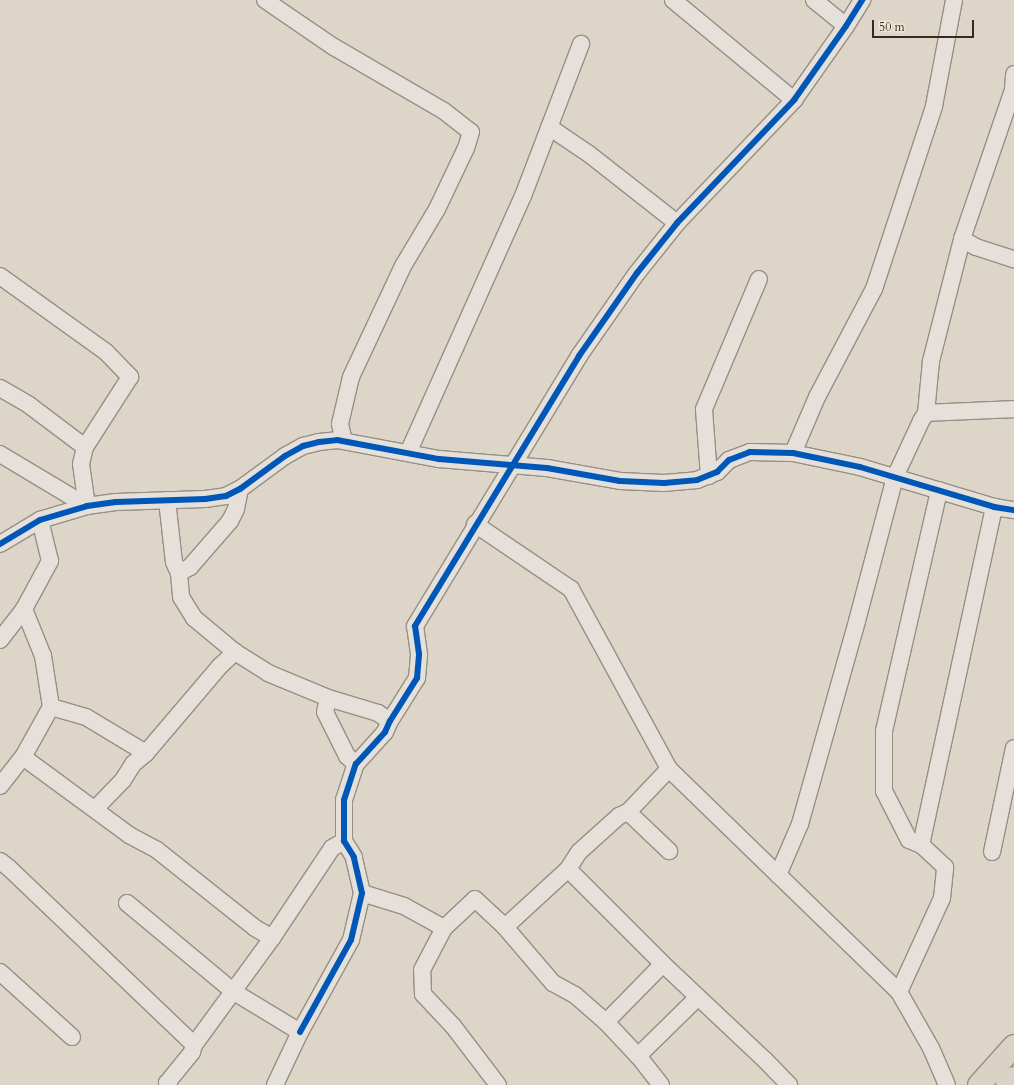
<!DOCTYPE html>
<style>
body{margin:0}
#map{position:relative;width:1014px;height:1085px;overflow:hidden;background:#ddd5c7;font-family:Cardo,serif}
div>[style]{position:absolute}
.roads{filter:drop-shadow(1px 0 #968f85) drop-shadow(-1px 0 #968f85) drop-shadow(0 1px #968f85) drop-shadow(0 -1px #968f85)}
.minor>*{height:16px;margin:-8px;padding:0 8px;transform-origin:8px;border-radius:8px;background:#e5e1da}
.highway>*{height:22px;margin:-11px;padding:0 11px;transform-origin:11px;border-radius:11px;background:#d9d2c5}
.cycleway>*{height:6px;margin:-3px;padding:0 3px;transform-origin:3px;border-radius:3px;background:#0057b8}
span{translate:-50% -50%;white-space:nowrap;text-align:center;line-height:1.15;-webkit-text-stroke:3.5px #efe6d4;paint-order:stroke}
.scale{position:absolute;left:872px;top:20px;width:102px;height:18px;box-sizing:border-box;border:2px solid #3c281b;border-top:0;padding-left:5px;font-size:12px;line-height:14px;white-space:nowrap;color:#3c281b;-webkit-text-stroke:3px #efe6d4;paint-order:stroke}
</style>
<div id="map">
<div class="roads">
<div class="minor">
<div style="left:265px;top:0;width:83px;rotate:34.3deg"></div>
<div style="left:334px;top:47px;width:127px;rotate:30.2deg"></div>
<div style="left:444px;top:111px;width:34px;rotate:38deg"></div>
<div style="left:471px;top:132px;width:17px;rotate:107deg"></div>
<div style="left:466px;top:148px;width:68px;rotate:115.4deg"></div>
<div style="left:437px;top:209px;width:66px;rotate:120.8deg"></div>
<div style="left:403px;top:266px;width:123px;rotate:115.1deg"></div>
<div style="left:351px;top:377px;width:48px;rotate:103.2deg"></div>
<div style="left:340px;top:424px;width:17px;rotate:77deg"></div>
<div style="left:673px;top:0;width:157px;rotate:39.6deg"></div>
<div style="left:814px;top:0;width:41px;rotate:39.1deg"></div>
<div style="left:549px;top:127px;width:48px;rotate:34deg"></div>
<div style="left:589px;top:154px;width:112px;rotate:38.1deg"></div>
<div style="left:962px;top:239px;width:16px;rotate:30deg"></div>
<div style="left:976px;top:247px;width:40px;rotate:18deg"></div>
<div style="left:0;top:276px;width:130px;rotate:35.6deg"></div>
<div style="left:106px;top:352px;width:35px;rotate:46deg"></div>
<div style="left:130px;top:377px;width:83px;rotate:122.7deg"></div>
<div style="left:85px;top:447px;width:17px;rotate:103deg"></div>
<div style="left:81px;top:464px;width:42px;rotate:81.9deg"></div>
<div style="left:0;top:388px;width:34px;rotate:30deg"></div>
<div style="left:29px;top:405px;width:70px;rotate:36.9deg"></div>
<div style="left:926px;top:413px;width:88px;rotate:-2.6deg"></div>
<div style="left:408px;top:453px;width:282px;rotate:-65.9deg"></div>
<div style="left:523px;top:196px;width:163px;rotate:-69.1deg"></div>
<div style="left:793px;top:453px;width:61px;rotate:-66.8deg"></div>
<div style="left:817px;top:397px;width:122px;rotate:-62.2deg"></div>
<div style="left:874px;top:289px;width:193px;rotate:-71.8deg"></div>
<div style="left:934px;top:106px;width:108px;rotate:-79.3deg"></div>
<div style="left:0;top:454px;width:101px;rotate:30.9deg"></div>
<div style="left:709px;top:476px;width:67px;rotate:-94.3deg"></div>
<div style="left:704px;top:409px;width:141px;rotate:-67.1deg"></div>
<div style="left:167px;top:500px;width:62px;rotate:83.6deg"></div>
<div style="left:174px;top:562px;width:12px;rotate:66deg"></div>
<div style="left:179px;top:573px;width:24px;rotate:85deg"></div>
<div style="left:181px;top:597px;width:25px;rotate:58deg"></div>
<div style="left:194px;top:618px;width:53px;rotate:39.7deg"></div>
<div style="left:235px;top:652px;width:39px;rotate:32deg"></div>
<div style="left:268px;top:673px;width:65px;rotate:22.6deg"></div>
<div style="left:328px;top:698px;width:52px;rotate:16.7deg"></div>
<div style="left:378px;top:713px;width:14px;rotate:34deg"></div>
<div style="left:475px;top:524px;width:116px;rotate:34.1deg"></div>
<div style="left:571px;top:589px;width:205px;rotate:61.4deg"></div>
<div style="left:669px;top:769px;width:320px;rotate:44.1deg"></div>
<div style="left:899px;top:992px;width:64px;rotate:60.3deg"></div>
<div style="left:931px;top:1048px;width:40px;rotate:66.6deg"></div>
<div style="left:0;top:544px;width:47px;rotate:-31deg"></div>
<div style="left:40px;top:520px;width:49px;rotate:-16.6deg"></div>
<div style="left:87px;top:506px;width:29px;rotate:-8deg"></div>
<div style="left:116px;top:502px;width:89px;rotate:-1.9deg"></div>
<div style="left:205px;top:499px;width:21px;rotate:-8deg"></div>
<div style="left:226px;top:496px;width:16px;rotate:-27deg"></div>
<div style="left:240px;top:489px;width:56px;rotate:-36.3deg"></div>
<div style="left:285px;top:456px;width:21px;rotate:-29deg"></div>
<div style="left:303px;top:446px;width:16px;rotate:-14deg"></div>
<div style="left:319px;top:442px;width:18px;rotate:-6deg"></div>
<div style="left:337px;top:440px;width:104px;rotate:10.6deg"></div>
<div style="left:439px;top:459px;width:108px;rotate:4.8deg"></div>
<div style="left:547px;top:468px;width:74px;rotate:10.1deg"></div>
<div style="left:620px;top:481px;width:44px;rotate:2.6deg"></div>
<div style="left:664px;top:483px;width:33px;rotate:-5deg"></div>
<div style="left:697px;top:480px;width:22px;rotate:-22deg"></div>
<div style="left:717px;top:472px;width:17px;rotate:-45deg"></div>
<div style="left:729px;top:460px;width:22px;rotate:-21deg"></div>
<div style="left:750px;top:452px;width:43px;rotate:1.3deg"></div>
<div style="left:793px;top:453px;width:68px;rotate:11.8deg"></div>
<div style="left:860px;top:467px;width:140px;rotate:16.6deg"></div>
<div style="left:994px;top:507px;width:20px;rotate:9deg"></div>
<div style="left:179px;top:573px;width:13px;rotate:-29deg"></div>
<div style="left:190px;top:567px;width:61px;rotate:-49deg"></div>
<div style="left:230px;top:521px;width:13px;rotate:-63deg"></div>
<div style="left:236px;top:509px;width:20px;rotate:-79deg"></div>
<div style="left:0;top:640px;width:39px;rotate:-52deg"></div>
<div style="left:24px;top:609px;width:55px;rotate:-61.6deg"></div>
<div style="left:50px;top:561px;width:42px;rotate:-103.7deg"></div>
<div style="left:328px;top:698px;width:14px;rotate:102deg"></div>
<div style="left:325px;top:712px;width:49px;rotate:63.4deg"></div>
<div style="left:347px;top:756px;width:12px;rotate:42deg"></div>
<div style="left:51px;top:707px;width:36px;rotate:16deg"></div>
<div style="left:86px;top:717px;width:70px;rotate:31deg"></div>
<div style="left:23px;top:757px;width:132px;rotate:36.3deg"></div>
<div style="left:129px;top:835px;width:32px;rotate:28deg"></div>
<div style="left:157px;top:850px;width:125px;rotate:38.5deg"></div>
<div style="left:255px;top:928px;width:20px;rotate:30deg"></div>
<div style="left:0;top:786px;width:37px;rotate:-52deg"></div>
<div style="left:23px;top:757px;width:57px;rotate:-60.8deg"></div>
<div style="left:51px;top:707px;width:52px;rotate:-98.9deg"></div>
<div style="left:43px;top:656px;width:51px;rotate:-112deg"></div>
<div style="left:95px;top:809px;width:40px;rotate:-46deg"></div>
<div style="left:123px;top:780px;width:19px;rotate:-58deg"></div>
<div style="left:133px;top:764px;width:17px;rotate:-40deg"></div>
<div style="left:146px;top:753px;width:114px;rotate:-49.6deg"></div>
<div style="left:220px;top:666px;width:21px;rotate:-43deg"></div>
<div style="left:628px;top:812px;width:57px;rotate:43.6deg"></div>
<div style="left:921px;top:845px;width:346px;rotate:-77.8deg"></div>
<div style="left:992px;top:852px;width:106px;rotate:-78.1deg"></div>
<div style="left:0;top:861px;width:10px;rotate:37deg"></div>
<div style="left:8px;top:867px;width:257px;rotate:43.7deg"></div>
<div style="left:568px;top:869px;width:134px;rotate:45deg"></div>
<div style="left:778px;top:875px;width:56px;rotate:-66.7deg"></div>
<div style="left:800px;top:824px;width:211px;rotate:-74.3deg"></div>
<div style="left:857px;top:621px;width:149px;rotate:-75.2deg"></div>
<div style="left:895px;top:477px;width:62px;rotate:-65.1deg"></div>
<div style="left:921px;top:421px;width:9px;rotate:-58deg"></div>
<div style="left:926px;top:413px;width:52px;rotate:-84.5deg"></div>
<div style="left:931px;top:361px;width:126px;rotate:-75.7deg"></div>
<div style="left:962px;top:239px;width:157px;rotate:-71.1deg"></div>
<div style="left:1013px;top:90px;width:16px;rotate:-86deg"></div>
<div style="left:362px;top:893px;width:44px;rotate:17.2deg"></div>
<div style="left:404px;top:906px;width:46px;rotate:28.8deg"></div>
<div style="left:127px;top:903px;width:139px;rotate:39.8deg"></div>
<div style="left:234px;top:992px;width:77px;rotate:31.2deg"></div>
<div style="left:300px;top:1032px;width:59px;rotate:115.3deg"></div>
<div style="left:505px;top:927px;width:86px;rotate:-42.6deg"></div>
<div style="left:568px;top:869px;width:20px;rotate:-57deg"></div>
<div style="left:579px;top:852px;width:54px;rotate:-42deg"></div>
<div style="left:619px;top:816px;width:10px;rotate:-24deg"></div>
<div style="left:628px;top:812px;width:59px;rotate:-46.4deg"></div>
<div style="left:0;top:972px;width:97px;rotate:42.1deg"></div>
<div style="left:899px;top:992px;width:103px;rotate:-65.4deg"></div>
<div style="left:942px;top:898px;width:31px;rotate:-84deg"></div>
<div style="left:945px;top:867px;width:33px;rotate:-137deg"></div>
<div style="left:921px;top:845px;width:13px;rotate:-157deg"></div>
<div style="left:909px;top:840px;width:55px;rotate:-117deg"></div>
<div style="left:884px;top:791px;width:60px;rotate:-90deg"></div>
<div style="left:884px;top:731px;width:247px;rotate:-77.1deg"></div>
<div style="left:300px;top:1032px;width:105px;rotate:-61deg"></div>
<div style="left:351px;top:940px;width:48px;rotate:-76.8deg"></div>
<div style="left:362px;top:893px;width:37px;rotate:-103deg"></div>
<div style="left:354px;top:857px;width:19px;rotate:-122deg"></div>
<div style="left:344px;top:841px;width:41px;rotate:-90deg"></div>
<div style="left:344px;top:800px;width:38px;rotate:-72deg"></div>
<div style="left:356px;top:764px;width:43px;rotate:-47.8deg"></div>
<div style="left:385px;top:732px;width:12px;rotate:-66deg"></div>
<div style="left:390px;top:721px;width:51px;rotate:-57.9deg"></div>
<div style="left:417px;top:678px;width:24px;rotate:-85deg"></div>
<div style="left:419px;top:654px;width:28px;rotate:-98deg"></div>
<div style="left:415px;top:626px;width:316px;rotate:-58.7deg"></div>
<div style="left:579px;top:356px;width:101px;rotate:-55.1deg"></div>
<div style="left:637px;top:273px;width:64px;rotate:-51.3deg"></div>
<div style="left:677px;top:223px;width:170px;rotate:-46.4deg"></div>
<div style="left:794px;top:100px;width:90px;rotate:-54.9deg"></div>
<div style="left:846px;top:26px;width:31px;rotate:-58deg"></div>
<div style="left:638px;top:1056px;width:83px;rotate:-44.5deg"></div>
<div style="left:169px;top:1085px;width:3px;rotate:-135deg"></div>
<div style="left:167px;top:1083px;width:40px;rotate:-51deg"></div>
<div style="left:192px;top:1052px;width:7px;rotate:-74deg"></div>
<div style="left:194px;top:1045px;width:132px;rotate:-53.9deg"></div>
<div style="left:272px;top:938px;width:108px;rotate:-56.3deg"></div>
<div style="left:332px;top:848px;width:14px;rotate:-30deg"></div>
<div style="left:498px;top:1085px;width:74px;rotate:-127.3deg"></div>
<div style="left:453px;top:1026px;width:44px;rotate:-133.2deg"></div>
<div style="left:423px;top:994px;width:24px;rotate:-92deg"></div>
<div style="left:422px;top:970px;width:47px;rotate:-62.4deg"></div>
<div style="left:444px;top:928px;width:42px;rotate:-43.1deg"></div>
<div style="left:475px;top:899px;width:41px;rotate:43deg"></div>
<div style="left:505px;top:927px;width:74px;rotate:49.4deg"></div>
<div style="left:553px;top:983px;width:25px;rotate:29deg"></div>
<div style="left:575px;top:995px;width:41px;rotate:41.1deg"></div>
<div style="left:661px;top:1085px;width:37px;rotate:-128deg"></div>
<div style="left:638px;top:1056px;width:47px;rotate:-133.3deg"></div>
<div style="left:606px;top:1022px;width:81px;rotate:-45.5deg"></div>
<div style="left:663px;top:964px;width:140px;rotate:43.3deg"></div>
<div style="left:765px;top:1060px;width:35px;rotate:46deg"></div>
</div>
<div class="highway">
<div style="left:979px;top:1085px;width:52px;rotate:-48.1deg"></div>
<div style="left:1007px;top:1085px;width:10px;rotate:-45deg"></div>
</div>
</div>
<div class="cycleway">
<div style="left:0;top:544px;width:47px;rotate:-31deg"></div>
<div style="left:40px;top:520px;width:49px;rotate:-16.6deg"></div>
<div style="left:87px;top:506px;width:29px;rotate:-8deg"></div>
<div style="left:116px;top:502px;width:89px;rotate:-1.9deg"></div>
<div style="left:205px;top:499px;width:21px;rotate:-8deg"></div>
<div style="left:226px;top:496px;width:16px;rotate:-27deg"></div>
<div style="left:240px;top:489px;width:56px;rotate:-36.3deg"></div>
<div style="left:285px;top:456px;width:21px;rotate:-29deg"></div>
<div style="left:303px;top:446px;width:16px;rotate:-14deg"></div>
<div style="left:319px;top:442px;width:18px;rotate:-6deg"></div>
<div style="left:337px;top:440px;width:104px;rotate:10.6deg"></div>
<div style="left:439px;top:459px;width:108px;rotate:4.8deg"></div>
<div style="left:547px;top:468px;width:74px;rotate:10.1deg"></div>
<div style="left:620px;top:481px;width:44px;rotate:2.6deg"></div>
<div style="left:664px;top:483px;width:33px;rotate:-5deg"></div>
<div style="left:697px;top:480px;width:22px;rotate:-22deg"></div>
<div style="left:717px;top:472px;width:17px;rotate:-45deg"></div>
<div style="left:729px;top:460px;width:22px;rotate:-21deg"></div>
<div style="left:750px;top:452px;width:43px;rotate:1.3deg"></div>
<div style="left:793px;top:453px;width:68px;rotate:11.8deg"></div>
<div style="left:860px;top:467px;width:140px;rotate:16.6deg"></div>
<div style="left:994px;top:507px;width:20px;rotate:9deg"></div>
<div style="left:300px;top:1032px;width:105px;rotate:-61deg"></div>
<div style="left:351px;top:940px;width:48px;rotate:-76.8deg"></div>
<div style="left:362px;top:893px;width:37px;rotate:-103deg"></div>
<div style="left:354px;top:857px;width:19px;rotate:-122deg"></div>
<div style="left:344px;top:841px;width:41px;rotate:-90deg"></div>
<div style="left:344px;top:800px;width:38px;rotate:-72deg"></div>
<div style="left:356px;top:764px;width:43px;rotate:-47.8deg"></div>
<div style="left:385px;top:732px;width:12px;rotate:-66deg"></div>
<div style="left:390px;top:721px;width:51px;rotate:-57.9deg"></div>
<div style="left:417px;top:678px;width:24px;rotate:-85deg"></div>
<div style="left:419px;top:654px;width:28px;rotate:-98deg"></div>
<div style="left:415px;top:626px;width:316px;rotate:-58.7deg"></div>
<div style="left:579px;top:356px;width:101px;rotate:-55.1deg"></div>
<div style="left:637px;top:273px;width:64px;rotate:-51.3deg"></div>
<div style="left:677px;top:223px;width:170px;rotate:-46.4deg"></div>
<div style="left:794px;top:100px;width:90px;rotate:-54.9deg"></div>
<div style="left:846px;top:26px;width:31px;rotate:-58deg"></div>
</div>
<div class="scale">50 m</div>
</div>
